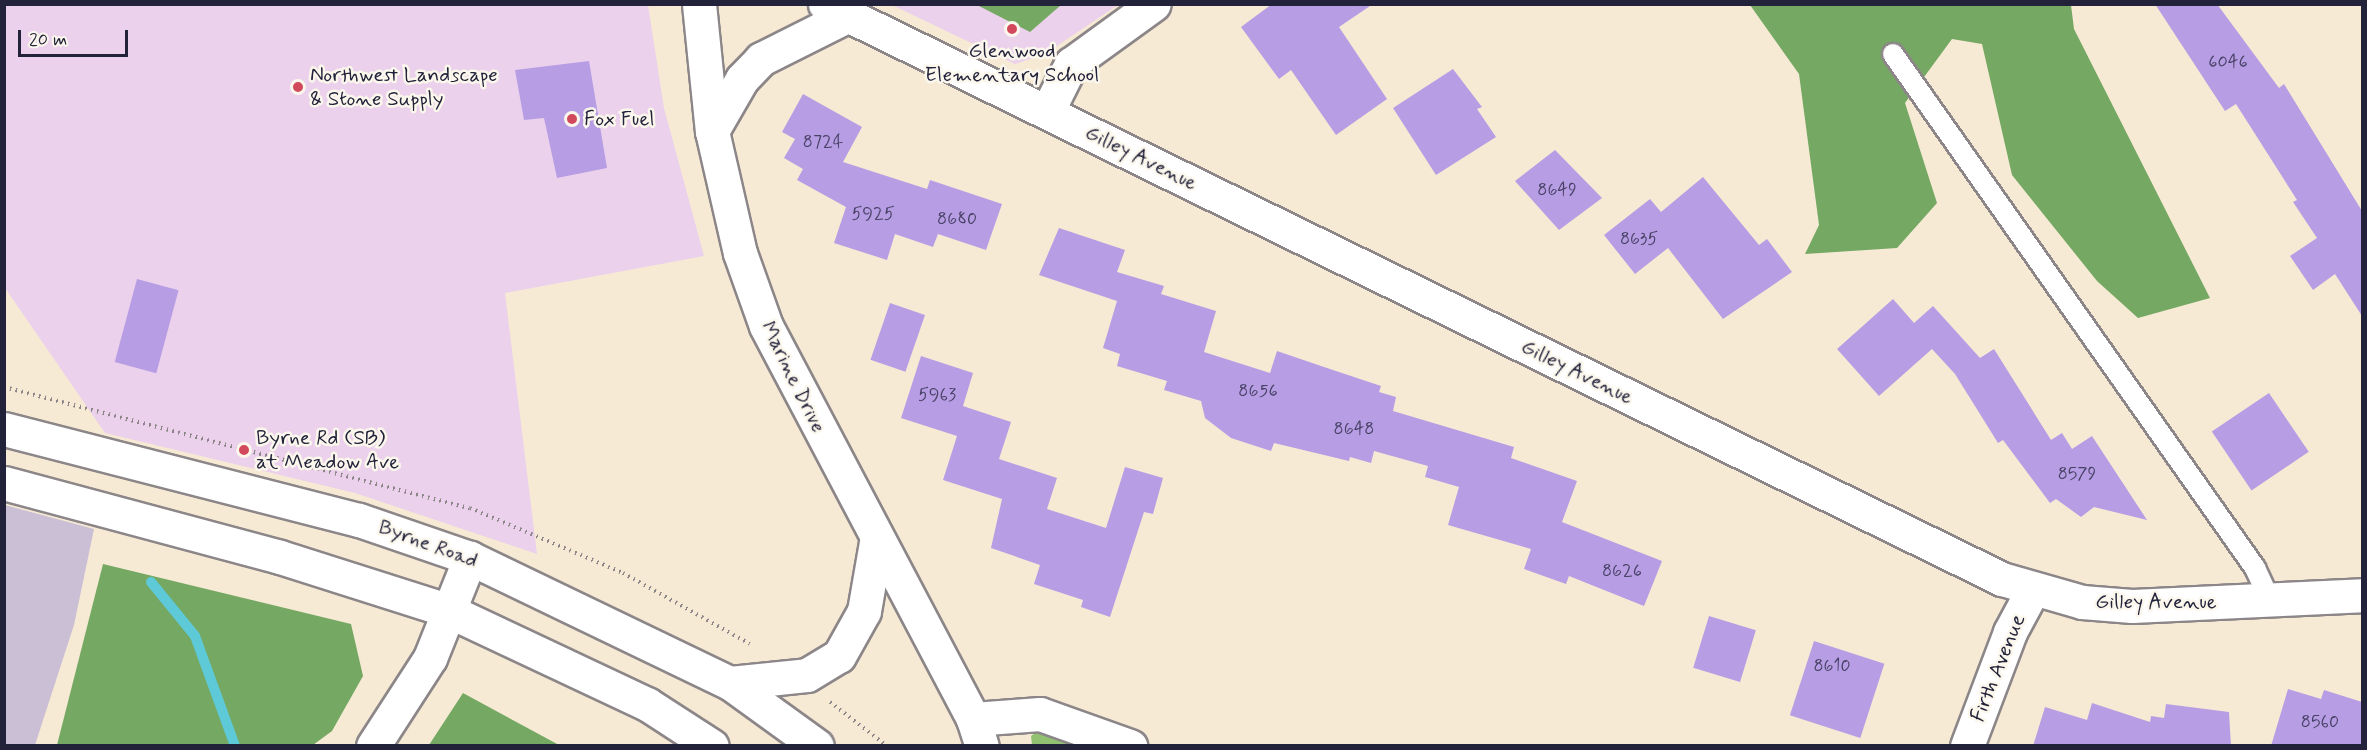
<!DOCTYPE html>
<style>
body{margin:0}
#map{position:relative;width:2367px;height:750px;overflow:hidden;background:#f6ead5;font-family:Mynerve,sans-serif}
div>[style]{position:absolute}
.built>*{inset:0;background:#ebd1eb}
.industrial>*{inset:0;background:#cbbfd5}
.green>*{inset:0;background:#92c271}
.forest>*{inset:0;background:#75a863}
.stream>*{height:10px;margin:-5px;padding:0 5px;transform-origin:5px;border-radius:5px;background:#5ec9d7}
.building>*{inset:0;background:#b79de4;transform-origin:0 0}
.path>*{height:4px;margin-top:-2px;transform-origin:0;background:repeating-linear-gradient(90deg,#8c8688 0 1.5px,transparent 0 6px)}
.roads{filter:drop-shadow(2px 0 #8c8688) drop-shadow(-2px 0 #8c8688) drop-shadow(0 2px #8c8688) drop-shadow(0 -2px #8c8688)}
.lane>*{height:20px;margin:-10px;padding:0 10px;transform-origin:10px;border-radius:10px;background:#fff}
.street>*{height:33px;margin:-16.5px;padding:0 16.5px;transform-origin:16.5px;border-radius:16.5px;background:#fff}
.secondary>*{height:33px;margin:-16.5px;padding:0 16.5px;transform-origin:16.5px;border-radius:16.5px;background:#fff}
.dots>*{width:16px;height:16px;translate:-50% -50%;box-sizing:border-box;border:3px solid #fbf7ec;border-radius:50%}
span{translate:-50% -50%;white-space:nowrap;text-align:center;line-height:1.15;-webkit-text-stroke:5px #fbf7ec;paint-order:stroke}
.number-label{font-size:18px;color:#474165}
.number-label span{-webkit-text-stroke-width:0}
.poi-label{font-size:21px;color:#22223b}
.left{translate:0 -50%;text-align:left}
.street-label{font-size:21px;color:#22223b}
.frame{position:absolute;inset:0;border:6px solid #22223b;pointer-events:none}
.scale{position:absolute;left:18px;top:30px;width:110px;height:27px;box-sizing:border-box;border:3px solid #22223b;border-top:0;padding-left:8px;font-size:18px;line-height:21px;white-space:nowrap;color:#22223b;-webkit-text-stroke:4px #fbf7ec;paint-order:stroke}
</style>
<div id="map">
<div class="built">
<div style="clip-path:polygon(4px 5px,648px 5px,664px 108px,704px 256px,505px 293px,537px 554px,355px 493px,105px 433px,5px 288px)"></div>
<div style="clip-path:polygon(892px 5px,1118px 5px,1045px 54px,1015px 64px)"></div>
</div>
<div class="industrial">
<div style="clip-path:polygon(5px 505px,94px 529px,74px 625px,35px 745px,5px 745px)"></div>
</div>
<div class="green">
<div style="clip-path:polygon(1041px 728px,1091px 745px,1032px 745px,1031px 736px)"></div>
</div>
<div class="forest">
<div style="clip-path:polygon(977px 5px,1061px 5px,1030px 32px)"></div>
<div style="clip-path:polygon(1750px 5px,2071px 5px,2074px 29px,2210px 298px,2138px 318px,2097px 281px,2012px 175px,1982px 44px,1952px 39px,1905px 103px,1937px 203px,1897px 248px,1805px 254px,1819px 225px,1799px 74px)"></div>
<div style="clip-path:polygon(103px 564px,351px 624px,363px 676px,332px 731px,313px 745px,57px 745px)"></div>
<div style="clip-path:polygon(463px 693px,559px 745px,429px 745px)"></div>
</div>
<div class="stream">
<div style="left:151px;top:582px;width:70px;rotate:50.8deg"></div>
<div style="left:195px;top:636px;width:117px;rotate:70deg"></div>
</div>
<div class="building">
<div style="clip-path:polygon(1272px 4px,1373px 4px,1339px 27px,1387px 99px,1336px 135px,1291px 70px,1279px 79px,1241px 27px)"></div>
<div style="clip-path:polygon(2155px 4px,2217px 4px,2279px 88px,2284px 84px,2362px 211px,2362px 316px,2335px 274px,2313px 290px,2290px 256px,2317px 238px,2293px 202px,2297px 200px,2236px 104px,2225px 111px)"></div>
<div style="clip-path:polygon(589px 61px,607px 168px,557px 178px,544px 118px,524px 120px,515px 70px)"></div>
<div style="clip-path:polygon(1453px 69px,1482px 107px,1477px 109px,1496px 137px,1436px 175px,1393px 108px)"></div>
<div style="clip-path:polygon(803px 94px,862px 127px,843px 162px,927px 189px,930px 180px,1002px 204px,986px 250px,938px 234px,933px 247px,895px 234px,887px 260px,834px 243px,846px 207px,797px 180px,803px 169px,784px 158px,795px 139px,782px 132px)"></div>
<div style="clip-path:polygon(1555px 150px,1602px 198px,1559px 230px,1515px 181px)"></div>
<div style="clip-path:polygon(1703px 177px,1759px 245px,1767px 239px,1792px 272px,1723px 319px,1668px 248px,1635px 274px,1604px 235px,1650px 199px,1661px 212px)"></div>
<div style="clip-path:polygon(1059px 228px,1125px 250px,1117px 272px,1164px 286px,1161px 294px,1216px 311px,1204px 352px,1270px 373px,1277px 351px,1321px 366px,1381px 386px,1379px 392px,1396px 397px,1393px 411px,1514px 447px,1511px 458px,1577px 481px,1562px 522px,1662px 561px,1644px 606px,1569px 576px,1566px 584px,1524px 569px,1531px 549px,1448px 525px,1459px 487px,1425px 477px,1428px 466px,1374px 451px,1371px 463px,1350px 457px,1349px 461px,1274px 443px,1271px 451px,1231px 438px,1205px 418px,1201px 401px,1164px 390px,1167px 381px,1117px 366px,1120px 354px,1103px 348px,1117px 301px,1039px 275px)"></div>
<div style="left:137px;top:279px;width:43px;height:86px;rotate:15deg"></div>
<div style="clip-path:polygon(1893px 299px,1914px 323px,1933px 306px,1980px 358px,1994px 349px,2051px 440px,2062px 433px,2072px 449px,2092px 436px,2147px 520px,2094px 507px,2081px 517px,2056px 499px,2050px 503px,2003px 440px,1998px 443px,1955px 374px,1932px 349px,1879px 396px,1837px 349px)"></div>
<div style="left:890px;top:303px;width:37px;height:60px;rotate:19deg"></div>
<div style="clip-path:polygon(921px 356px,973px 373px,963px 406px,1011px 422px,999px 459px,1057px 478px,1047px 509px,1106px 528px,1125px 467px,1163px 478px,1153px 514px,1144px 512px,1110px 617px,1081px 607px,1083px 600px,1034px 584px,1040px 565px,991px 548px,1002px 499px,943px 480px,957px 436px,901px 418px)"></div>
<div style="left:2269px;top:393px;width:71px;height:69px;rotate:56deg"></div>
<div style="left:1709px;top:616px;width:49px;height:54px;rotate:17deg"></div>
<div style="left:1814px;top:641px;width:74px;height:78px;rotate:18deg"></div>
<div style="clip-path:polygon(2288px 689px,2321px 699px,2324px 690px,2362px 702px,2362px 746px,2271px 746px)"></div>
<div style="clip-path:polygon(2092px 703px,2150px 722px,2151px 716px,2164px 718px,2166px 704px,2229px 712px,2231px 746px,2033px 746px,2045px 707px,2087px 720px)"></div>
</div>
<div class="path">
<div style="left:4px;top:387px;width:481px;rotate:14.6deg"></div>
<div style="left:470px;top:508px;width:166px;rotate:23deg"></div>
<div style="left:623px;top:573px;width:145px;rotate:29.2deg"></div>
<div style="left:830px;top:702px;width:72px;rotate:37.7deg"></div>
</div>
<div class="roads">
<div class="lane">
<div style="left:1893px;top:54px;width:629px;rotate:54.84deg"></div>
<div style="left:2255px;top:568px;width:35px;rotate:65deg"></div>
</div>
<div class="street">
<div style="left:1047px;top:112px;width:54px;rotate:-63.4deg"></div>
<div style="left:1071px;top:64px;width:102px;rotate:-35.9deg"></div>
<div style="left:973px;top:719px;width:67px;rotate:-4.3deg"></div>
<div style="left:1040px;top:714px;width:96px;rotate:19.6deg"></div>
<div style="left:373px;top:746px;width:105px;rotate:-57.1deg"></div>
<div style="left:430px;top:658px;width:108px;rotate:-68.2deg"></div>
<div style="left:1967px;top:746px;width:122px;rotate:-69.3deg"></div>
<div style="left:2010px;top:632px;width:47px;rotate:-61.8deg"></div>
</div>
<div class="secondary">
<div style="left:699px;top:4px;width:128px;rotate:84.2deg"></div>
<div style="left:712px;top:131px;width:125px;rotate:77.1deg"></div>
<div style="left:740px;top:253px;width:77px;rotate:70.4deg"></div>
<div style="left:766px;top:326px;width:444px;rotate:62.2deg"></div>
<div style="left:973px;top:719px;width:28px;rotate:72deg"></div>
<div style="left:825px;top:4px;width:1310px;rotate:26.04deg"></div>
<div style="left:2002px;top:579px;width:83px;rotate:16deg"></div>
<div style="left:2082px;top:602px;width:50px;rotate:4.6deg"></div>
<div style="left:2132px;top:606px;width:230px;rotate:-2.7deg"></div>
<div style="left:712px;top:131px;width:60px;rotate:-60deg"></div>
<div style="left:742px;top:79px;width:28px;rotate:-46deg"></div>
<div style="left:761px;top:59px;width:98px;rotate:-26.6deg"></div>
<div style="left:4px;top:429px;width:366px;rotate:14.4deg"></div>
<div style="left:359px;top:520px;width:117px;rotate:18.9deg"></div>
<div style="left:470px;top:558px;width:288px;rotate:25.7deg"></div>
<div style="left:730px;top:683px;width:107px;rotate:35.9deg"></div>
<div style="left:4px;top:483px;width:286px;rotate:15deg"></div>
<div style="left:280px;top:557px;width:175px;rotate:17.6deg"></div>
<div style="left:447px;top:610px;width:221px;rotate:25.2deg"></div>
<div style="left:647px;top:704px;width:77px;rotate:32.9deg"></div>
<div style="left:730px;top:683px;width:77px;rotate:-5.9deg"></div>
<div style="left:807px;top:675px;width:37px;rotate:-31deg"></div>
<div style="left:839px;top:656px;width:51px;rotate:-60.9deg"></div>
<div style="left:864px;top:611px;width:70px;rotate:-80.1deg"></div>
</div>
</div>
<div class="dots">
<div style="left:1012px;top:29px;background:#d1495b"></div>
<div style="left:298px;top:87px;background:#d1495b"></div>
<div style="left:572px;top:119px;background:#d1495b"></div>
<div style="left:244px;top:450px;background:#d1495b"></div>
</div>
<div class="number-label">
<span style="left:2228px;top:62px">6046</span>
<span style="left:823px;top:142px">8724</span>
<span style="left:1557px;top:190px">8649</span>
<span style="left:873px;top:214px">5925</span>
<span style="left:957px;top:219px">8680</span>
<span style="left:1639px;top:239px">8635</span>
<span style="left:1258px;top:391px">8656</span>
<span style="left:937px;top:395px">5963</span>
<span style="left:1354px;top:429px">8648</span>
<span style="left:2077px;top:474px">8579</span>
<span style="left:1622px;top:571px">8626</span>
<span style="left:1832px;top:666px">8610</span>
<span style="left:2320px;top:722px">8560</span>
</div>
<div class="poi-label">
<span style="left:1012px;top:63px">Glenwood<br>Elementary School</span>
<span class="left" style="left:310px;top:87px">Northwest Landscape<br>&amp; Stone Supply</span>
<span class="left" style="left:584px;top:119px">Fox Fuel</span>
<span class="left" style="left:256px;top:450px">Byrne Rd (SB)<br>at Meadow Ave</span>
</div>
<div class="street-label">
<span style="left:1141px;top:158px;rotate:26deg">Gilley Avenue</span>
<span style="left:1577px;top:372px;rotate:26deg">Gilley Avenue</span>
<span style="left:793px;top:377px;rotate:64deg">Marine Drive</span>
<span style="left:428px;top:544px;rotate:20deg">Byrne Road</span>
<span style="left:2156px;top:602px">Gilley Avenue</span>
<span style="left:1998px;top:668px;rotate:-68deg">Firth Avenue</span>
</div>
<div class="frame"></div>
<div class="scale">20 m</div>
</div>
